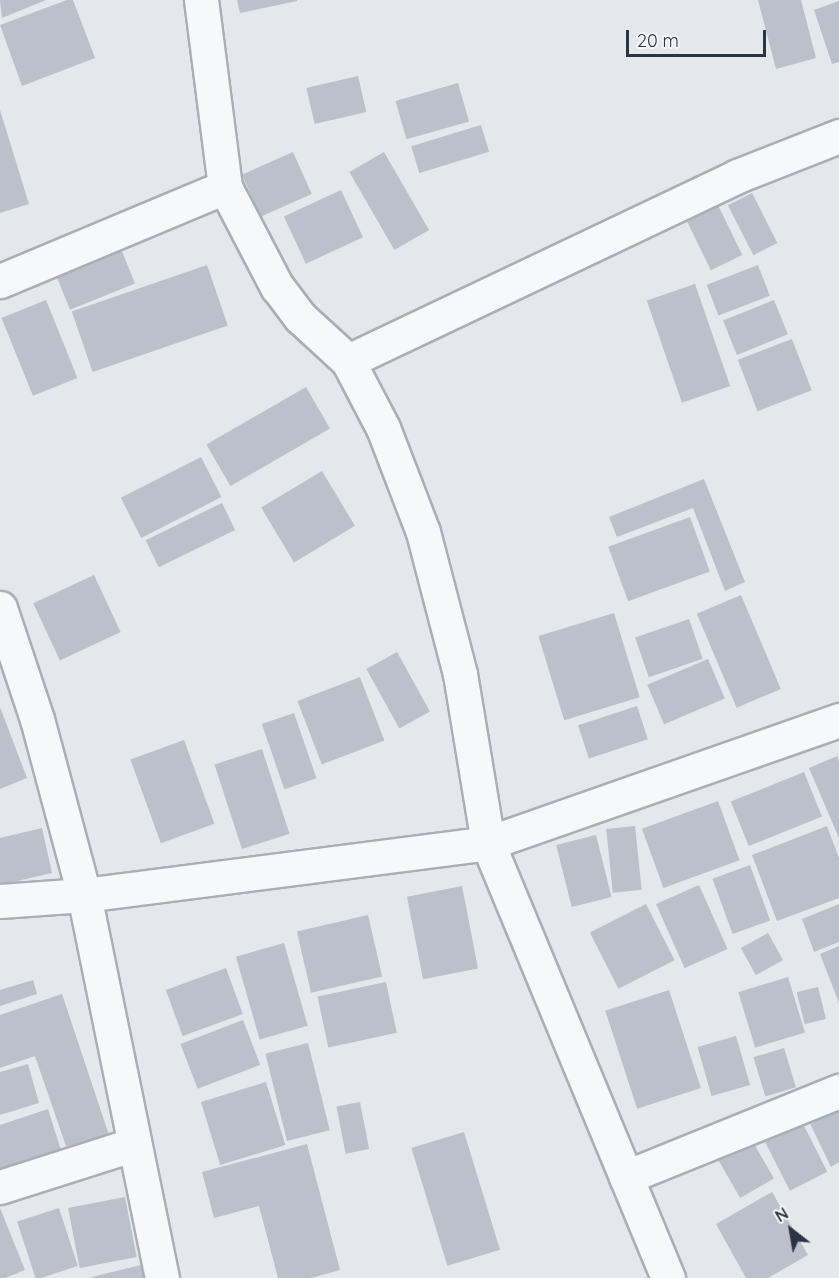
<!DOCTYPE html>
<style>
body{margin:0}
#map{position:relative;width:839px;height:1278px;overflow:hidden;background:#e4e7ec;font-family:Quicksand,sans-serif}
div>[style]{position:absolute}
.building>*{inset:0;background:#bbc0ca;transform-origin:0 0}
.roads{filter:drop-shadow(2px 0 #a9aeb7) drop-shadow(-2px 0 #a9aeb7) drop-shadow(0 2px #a9aeb7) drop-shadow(0 -2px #a9aeb7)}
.minor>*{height:33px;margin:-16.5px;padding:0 16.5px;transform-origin:16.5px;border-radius:16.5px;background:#f7f8fa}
span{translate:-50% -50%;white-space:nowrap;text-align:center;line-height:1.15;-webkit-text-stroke:6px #f4f6f9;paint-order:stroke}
.north{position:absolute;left:761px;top:1200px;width:60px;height:60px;-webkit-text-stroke:4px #f4f6f9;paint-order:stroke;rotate:329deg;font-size:16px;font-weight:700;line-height:24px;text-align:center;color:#2b3445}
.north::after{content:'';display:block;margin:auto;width:21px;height:27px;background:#2b3445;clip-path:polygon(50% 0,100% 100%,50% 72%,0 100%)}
.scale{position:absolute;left:626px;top:30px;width:140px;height:27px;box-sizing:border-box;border:3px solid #2b3445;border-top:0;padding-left:8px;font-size:18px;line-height:21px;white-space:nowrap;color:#2b3445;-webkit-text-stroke:4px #f4f6f9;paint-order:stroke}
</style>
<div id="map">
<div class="building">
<div style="clip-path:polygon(0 0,46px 0,2px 18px)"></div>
<div style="clip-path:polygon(67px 0,73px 0,95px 58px,22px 86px,0 25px)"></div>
<div style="clip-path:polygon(237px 0,297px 0,297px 1px,240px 13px)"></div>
<div style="clip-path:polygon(758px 0,801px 0,816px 58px,776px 69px)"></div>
<div style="clip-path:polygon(839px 1px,839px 62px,832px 64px,814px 10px)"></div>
<div style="left:358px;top:76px;width:37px;height:53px;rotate:77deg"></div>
<div style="left:458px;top:83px;width:40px;height:65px;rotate:74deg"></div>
<div style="clip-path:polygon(0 110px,29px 204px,0 213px)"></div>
<div style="left:481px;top:125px;width:28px;height:73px;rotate:73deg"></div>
<div style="left:293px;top:152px;width:46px;height:56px;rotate:66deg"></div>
<div style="left:384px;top:152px;width:90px;height:40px;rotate:60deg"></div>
<div style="left:341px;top:190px;width:52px;height:63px;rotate:65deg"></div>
<div style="left:752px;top:193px;width:56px;height:27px;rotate:63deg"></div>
<div style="left:716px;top:201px;width:60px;height:35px;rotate:64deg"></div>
<div style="left:117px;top:239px;width:48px;height:70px;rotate:68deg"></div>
<div style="left:207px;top:265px;width:64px;height:143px;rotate:71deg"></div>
<div style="left:758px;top:265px;width:33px;height:55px;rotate:69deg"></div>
<div style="left:695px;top:284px;width:108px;height:51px;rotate:71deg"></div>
<div style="left:46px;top:300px;width:84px;height:48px;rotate:68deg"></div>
<div style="left:774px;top:300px;width:37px;height:55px;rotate:68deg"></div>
<div style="left:792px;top:339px;width:55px;height:58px;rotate:69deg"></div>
<div style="left:306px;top:387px;width:48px;height:115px;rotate:60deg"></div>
<div style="left:201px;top:457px;width:45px;height:90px;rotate:63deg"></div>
<div style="left:322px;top:471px;width:64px;height:71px;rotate:59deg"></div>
<div style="clip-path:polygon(704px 479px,745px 582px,725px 591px,693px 508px,617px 537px,609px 517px)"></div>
<div style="left:222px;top:503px;width:30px;height:85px;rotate:64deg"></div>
<div style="left:690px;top:517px;width:58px;height:87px;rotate:70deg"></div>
<div style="left:94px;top:575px;width:63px;height:67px;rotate:65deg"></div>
<div style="left:741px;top:595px;width:102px;height:48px;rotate:67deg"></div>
<div style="left:614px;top:613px;width:88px;height:79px;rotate:73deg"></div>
<div style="left:689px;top:619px;width:42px;height:57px;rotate:71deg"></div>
<div style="left:397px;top:652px;width:68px;height:35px;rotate:61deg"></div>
<div style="left:708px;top:659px;width:43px;height:66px;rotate:67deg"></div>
<div style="left:360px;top:677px;width:68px;height:67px;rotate:69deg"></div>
<div style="left:637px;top:706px;width:35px;height:62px;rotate:72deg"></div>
<div style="clip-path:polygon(0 707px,27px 778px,0 789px)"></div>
<div style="left:294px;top:713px;width:69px;height:34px;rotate:71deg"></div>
<div style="left:184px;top:740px;width:89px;height:57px;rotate:70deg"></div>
<div style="left:262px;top:749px;width:89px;height:50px;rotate:72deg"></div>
<div style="clip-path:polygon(837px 756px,839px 761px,839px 838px,809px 768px)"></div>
<div style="left:804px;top:772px;width:48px;height:79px;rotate:68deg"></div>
<div style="left:718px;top:801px;width:63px;height:81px;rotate:70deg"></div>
<div style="left:635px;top:826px;width:64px;height:29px;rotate:84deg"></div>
<div style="clip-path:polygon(827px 826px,839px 858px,839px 898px,777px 921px,752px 855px)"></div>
<div style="clip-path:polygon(42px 828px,52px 873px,0 885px,0 838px)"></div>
<div style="left:596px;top:835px;width:64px;height:41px;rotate:76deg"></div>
<div style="left:750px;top:865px;width:59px;height:40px;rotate:70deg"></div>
<div style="left:699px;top:885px;width:70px;height:47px;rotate:66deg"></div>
<div style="left:462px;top:886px;width:84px;height:56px;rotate:79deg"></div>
<div style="left:646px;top:904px;width:63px;height:63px;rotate:63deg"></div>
<div style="clip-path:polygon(839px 904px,839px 942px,814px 952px,802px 919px)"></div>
<div style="left:368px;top:915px;width:63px;height:73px;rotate:77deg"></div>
<div style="left:768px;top:933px;width:31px;height:31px;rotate:61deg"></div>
<div style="left:284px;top:943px;width:86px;height:50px;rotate:74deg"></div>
<div style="clip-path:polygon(839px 946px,839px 1003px,820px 954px)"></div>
<div style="left:226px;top:968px;width:49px;height:64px;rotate:70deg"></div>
<div style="left:788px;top:977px;width:58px;height:52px;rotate:73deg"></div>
<div style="clip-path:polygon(33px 980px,37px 994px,0 1006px,0 990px)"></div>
<div style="left:386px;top:982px;width:52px;height:70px;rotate:78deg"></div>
<div style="left:818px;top:987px;width:33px;height:22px;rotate:76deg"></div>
<div style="left:669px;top:990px;width:103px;height:67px;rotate:72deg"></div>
<div style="clip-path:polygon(62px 994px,110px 1138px,68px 1152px,35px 1056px,0 1068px,0 1015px)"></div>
<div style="left:243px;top:1020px;width:48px;height:67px;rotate:69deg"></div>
<div style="left:736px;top:1036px;width:51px;height:40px;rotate:74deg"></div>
<div style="left:308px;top:1043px;width:90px;height:44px;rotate:76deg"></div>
<div style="left:784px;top:1048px;width:41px;height:32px;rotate:73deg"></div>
<div style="clip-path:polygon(28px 1064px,39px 1103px,0 1115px,0 1072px)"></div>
<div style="left:266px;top:1082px;width:66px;height:68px;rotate:73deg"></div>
<div style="clip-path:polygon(839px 1099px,839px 1162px,831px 1167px,806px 1115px)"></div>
<div style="left:360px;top:1102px;width:48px;height:24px;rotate:79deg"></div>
<div style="clip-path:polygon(48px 1109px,64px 1160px,0 1180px,0 1125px)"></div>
<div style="left:801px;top:1120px;width:58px;height:42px;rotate:63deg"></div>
<div style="left:746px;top:1130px;width:56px;height:39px;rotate:60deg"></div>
<div style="left:464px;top:1132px;width:123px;height:55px;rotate:73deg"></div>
<div style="clip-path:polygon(307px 1144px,340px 1270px,311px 1278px,278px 1278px,259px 1206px,214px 1218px,202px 1172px)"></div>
<div style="clip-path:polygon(772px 1192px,808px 1255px,768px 1278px,746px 1278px,716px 1224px)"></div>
<div style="left:125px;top:1197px;width:61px;height:58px;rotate:79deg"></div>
<div style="clip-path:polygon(0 1208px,25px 1270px,5px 1278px,0 1278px)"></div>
<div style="left:59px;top:1208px;width:61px;height:44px;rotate:72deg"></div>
<div style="clip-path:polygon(141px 1265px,144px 1278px,92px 1278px,92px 1277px)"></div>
</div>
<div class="roads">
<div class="minor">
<div style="left:0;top:281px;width:244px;rotate:-22.7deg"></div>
<div style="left:348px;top:361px;width:431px;rotate:-25.4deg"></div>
<div style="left:737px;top:176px;width:110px;rotate:-21.4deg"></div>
<div style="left:0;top:608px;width:117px;rotate:71.6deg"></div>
<div style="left:37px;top:719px;width:182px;rotate:75deg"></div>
<div style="left:84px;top:895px;width:84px;rotate:175.9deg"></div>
<div style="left:626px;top:1177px;width:230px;rotate:-22deg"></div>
<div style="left:0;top:1187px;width:139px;rotate:-17.7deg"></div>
<div style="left:162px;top:1278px;width:391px;rotate:-101.5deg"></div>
<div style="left:84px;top:895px;width:407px;rotate:-7.3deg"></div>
<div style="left:488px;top:843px;width:171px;rotate:-99.4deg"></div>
<div style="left:460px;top:674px;width:147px;rotate:-104.6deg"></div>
<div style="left:423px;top:532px;width:111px;rotate:-111deg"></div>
<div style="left:383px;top:428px;width:76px;rotate:-117.6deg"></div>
<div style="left:348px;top:361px;width:65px;rotate:-137.5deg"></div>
<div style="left:300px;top:317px;width:38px;rotate:-127deg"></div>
<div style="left:277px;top:287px;width:113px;rotate:-117.5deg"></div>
<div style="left:225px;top:187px;width:189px;rotate:-97.3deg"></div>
<div style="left:668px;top:1278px;width:471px;rotate:-112.5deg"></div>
<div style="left:488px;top:843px;width:372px;rotate:-19.3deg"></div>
</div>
</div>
<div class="north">N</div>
<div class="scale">20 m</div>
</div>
